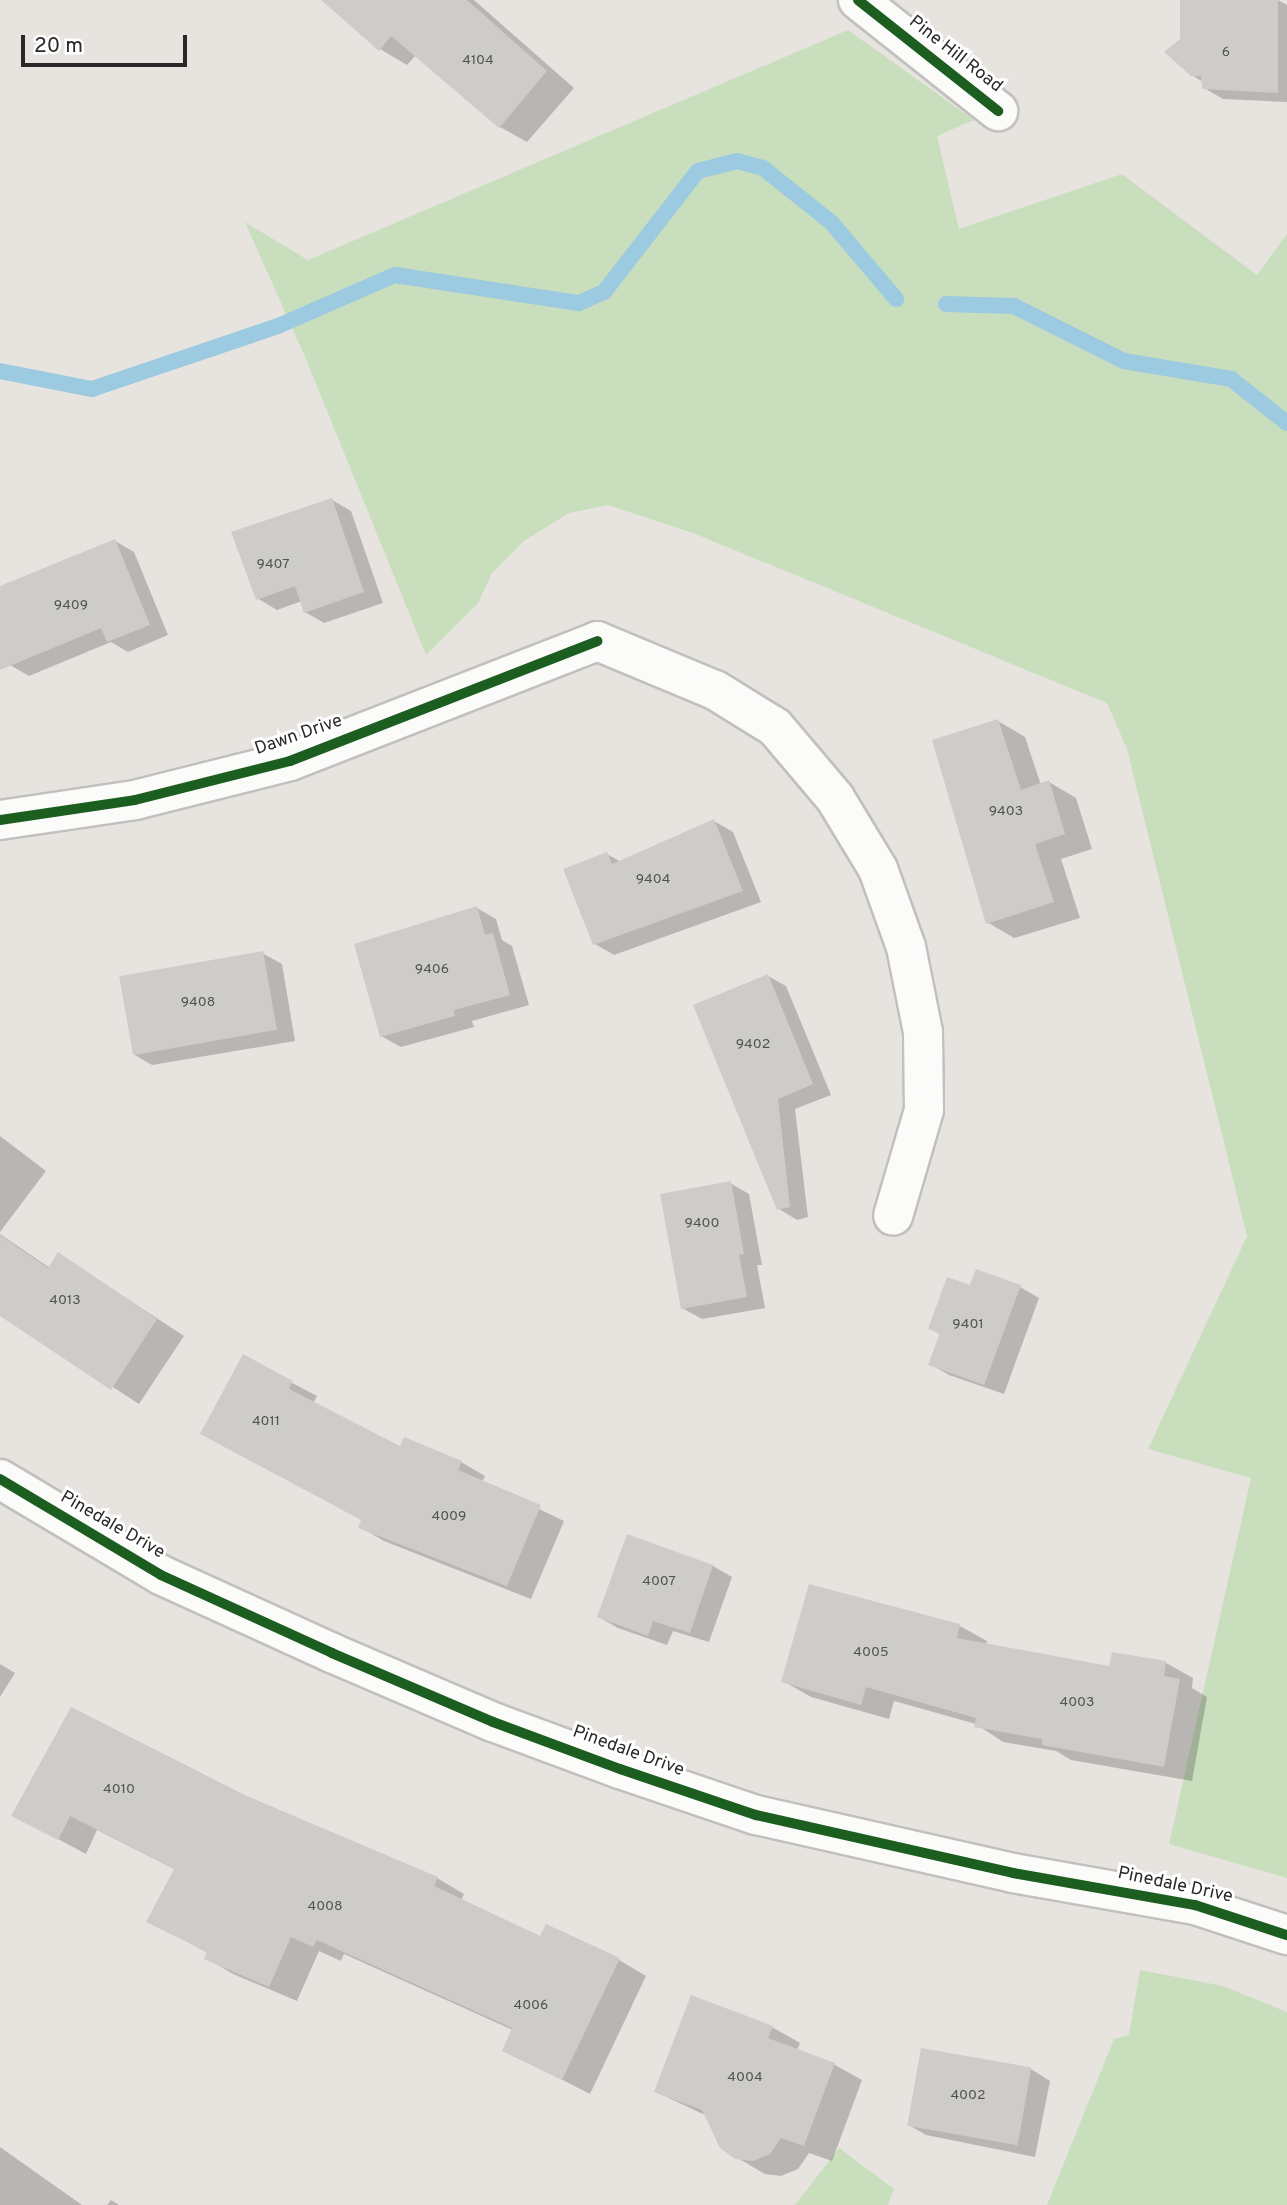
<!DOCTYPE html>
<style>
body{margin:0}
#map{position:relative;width:1287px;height:2205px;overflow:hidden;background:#e7e4e0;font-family:Overpass,sans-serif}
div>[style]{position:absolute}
.green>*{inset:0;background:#c9debd}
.shadow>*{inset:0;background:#0003}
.stream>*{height:16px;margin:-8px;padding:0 8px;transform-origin:8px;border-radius:8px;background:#9ccae0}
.building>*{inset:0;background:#ceccc9;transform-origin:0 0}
.roads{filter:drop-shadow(2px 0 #c1c0bf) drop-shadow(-2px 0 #c1c0bf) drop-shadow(0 2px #c1c0bf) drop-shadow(0 -2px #c1c0bf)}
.minor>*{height:38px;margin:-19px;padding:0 19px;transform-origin:19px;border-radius:19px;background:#fbfbfa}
.cycleway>*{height:10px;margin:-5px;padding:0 5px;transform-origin:5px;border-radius:5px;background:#1b5e20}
span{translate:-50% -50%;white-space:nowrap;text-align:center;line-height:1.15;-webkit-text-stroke:6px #fff;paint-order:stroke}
.number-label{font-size:14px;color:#535252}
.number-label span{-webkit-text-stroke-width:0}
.street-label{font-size:18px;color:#292929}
.scale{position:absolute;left:21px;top:35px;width:166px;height:32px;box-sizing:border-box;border:4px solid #292929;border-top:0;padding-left:9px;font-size:21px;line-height:24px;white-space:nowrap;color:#292929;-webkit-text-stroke:5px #fff;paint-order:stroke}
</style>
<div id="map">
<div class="green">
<div style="clip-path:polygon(848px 30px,974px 120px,937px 136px,959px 229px,1122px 174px,1257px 275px,1287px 234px,1287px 1878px,1169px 1844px,1251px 1478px,1148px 1449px,1247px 1236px,1127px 749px,1107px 703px,693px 533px,608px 505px,569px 513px,524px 541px,492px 573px,478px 603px,426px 655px,306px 359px,245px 222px,308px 260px)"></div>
<div style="clip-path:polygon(1140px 1970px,1223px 1986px,1287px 2012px,1287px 2205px,1047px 2205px,1114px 2039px,1129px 2035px)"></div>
<div style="clip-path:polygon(839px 2148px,894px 2189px,888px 2205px,795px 2205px)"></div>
</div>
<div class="shadow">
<div style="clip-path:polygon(367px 0,474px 0,574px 88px,527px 142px,500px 127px,416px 55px,407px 65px,380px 49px)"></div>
<div style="clip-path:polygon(1182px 0,1278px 0,1287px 5px,1287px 102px,1223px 99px,1204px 88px,1203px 82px,1192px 75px,1182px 40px)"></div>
<div style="clip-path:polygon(332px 500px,351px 511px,383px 603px,324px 623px,305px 612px,302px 601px,277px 610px,257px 598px)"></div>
<div style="clip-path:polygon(115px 541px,134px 552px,168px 635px,128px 652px,111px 642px,29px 676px,10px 665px,0 642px,0 588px)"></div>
<div style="clip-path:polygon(998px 721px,1025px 737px,1041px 785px,1049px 782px,1076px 798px,1092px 849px,1061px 859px,1080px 918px,1014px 938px,987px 922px)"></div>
<div style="clip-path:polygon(714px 821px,733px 832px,761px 902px,614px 955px,595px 944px,607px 854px,621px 862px)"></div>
<div style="clip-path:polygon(477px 908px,496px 919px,502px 940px,512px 946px,529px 1005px,472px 1021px,474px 1027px,401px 1047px,381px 1036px)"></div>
<div style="clip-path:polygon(262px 953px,282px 964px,295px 1041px,152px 1065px,133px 1054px)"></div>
<div style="clip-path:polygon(768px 976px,786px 986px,831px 1095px,795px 1109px,808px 1217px,797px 1220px,779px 1209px)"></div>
<div style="clip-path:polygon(0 1136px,46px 1171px,0 1232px)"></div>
<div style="clip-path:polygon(730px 1183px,749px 1194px,762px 1265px,757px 1265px,765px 1308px,702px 1319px,682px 1308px)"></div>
<div style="clip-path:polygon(0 1234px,50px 1268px,59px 1254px,184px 1336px,139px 1404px,0 1314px)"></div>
<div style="clip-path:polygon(971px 1287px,1020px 1287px,1039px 1298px,1004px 1394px,949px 1375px,930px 1364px,941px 1335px,930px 1328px)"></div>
<div style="clip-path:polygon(243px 1357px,317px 1396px,313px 1404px,401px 1449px,461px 1462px,485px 1476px,482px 1482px,564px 1521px,531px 1599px,384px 1541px,360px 1527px,363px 1520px)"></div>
<div style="clip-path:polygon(628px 1536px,713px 1566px,732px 1577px,709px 1642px,673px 1631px,667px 1645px,618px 1628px,599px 1617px)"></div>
<div style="clip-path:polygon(810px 1586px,960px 1626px,987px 1641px,986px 1645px,1110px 1668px,1113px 1654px,1166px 1663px,1193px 1678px,1192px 1688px,1207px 1697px,1192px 1781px,1071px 1760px,1056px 1751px,1003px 1742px,976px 1724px,894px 1701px,889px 1719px,811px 1697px,783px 1681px)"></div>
<div style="clip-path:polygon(0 1664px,15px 1673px,0 1697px)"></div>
<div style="clip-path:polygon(246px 1797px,437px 1878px,464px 1894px,461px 1901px,541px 1939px,619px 1960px,646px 1976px,590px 2094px,504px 2050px,513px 2030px,344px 1954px,341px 1961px,319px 1951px,297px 2001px,233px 1974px,206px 1958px,208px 1953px,148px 1921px,176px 1870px,97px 1830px,86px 1854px,13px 1815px)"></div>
<div style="clip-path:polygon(772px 2027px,800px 2043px,797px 2050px,835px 2065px,862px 2080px,832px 2161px,809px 2153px,798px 2169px,781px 2176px,765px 2174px,736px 2157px,707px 2116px,656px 2092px)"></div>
<div style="clip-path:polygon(1031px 2069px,1050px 2081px,1035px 2157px,926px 2135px,907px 2124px)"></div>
<div style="clip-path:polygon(0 2147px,82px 2205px,0 2205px)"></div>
<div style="clip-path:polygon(111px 2200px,119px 2205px,107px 2205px)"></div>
</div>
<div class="stream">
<div style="left:946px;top:304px;width:68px;rotate:1.7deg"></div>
<div style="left:1014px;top:306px;width:123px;rotate:26.6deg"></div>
<div style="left:1124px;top:361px;width:109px;rotate:9.5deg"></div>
<div style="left:1231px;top:379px;width:71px;rotate:38.2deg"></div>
<div style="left:0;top:371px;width:94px;rotate:11.1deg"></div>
<div style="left:92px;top:389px;width:196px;rotate:-18.7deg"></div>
<div style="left:278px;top:326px;width:128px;rotate:-23.6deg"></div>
<div style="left:395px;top:275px;width:186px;rotate:8.7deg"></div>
<div style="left:579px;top:303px;width:27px;rotate:-24deg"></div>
<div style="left:604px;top:292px;width:153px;rotate:-52.2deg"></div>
<div style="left:698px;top:171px;width:40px;rotate:-14.4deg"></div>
<div style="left:737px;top:161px;width:27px;rotate:15deg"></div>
<div style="left:763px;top:168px;width:87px;rotate:38.5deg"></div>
<div style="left:831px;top:222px;width:101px;rotate:49.8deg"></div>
</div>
<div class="building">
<div style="clip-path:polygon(321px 0,467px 0,547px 71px,499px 128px,391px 36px,379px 51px)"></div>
<div style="clip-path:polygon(1180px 0,1278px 0,1278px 93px,1202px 89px,1201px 76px,1191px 76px,1164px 52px,1180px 39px)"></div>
<div style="clip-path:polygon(332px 498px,364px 592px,304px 613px,295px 586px,256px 600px,231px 532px)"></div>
<div style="clip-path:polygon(115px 539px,150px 625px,107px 642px,101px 628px,0 670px,0 586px)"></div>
<div style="clip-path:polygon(998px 719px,1021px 790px,1049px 780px,1065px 834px,1035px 844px,1054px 902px,986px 924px,932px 740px)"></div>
<div style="clip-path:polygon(714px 819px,743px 891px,593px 945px,563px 869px,607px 852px,612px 864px)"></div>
<div style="clip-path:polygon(477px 906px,485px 935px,493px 933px,510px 995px,454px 1010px,455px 1016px,380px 1037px,354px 944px)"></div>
<div style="left:263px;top:951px;width:80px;height:146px;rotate:80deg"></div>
<div style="clip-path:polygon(768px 974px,813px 1084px,778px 1099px,790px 1207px,777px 1210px,693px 1005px)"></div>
<div style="clip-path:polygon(731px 1181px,744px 1254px,739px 1255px,747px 1297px,681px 1309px,660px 1194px)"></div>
<div style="clip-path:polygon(0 1235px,48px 1268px,58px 1252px,157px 1319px,111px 1390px,0 1316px)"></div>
<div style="clip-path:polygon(976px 1269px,1021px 1285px,984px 1385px,928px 1365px,940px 1333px,928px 1329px,947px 1277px,970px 1285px)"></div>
<div style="clip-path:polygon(243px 1354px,293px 1381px,289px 1389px,400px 1446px,404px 1437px,462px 1461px,458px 1470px,541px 1505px,507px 1586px,358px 1528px,361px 1520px,200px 1434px)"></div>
<div style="clip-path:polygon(627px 1534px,713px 1565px,690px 1633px,653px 1621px,648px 1636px,597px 1617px)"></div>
<div style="clip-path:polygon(809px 1584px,960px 1624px,957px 1638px,1109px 1666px,1112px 1652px,1166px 1661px,1164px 1676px,1180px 1679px,1164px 1767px,1042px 1745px,1042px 1739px,974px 1727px,976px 1718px,866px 1687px,861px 1705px,781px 1682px)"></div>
<div style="clip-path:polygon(71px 1707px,247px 1796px,438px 1877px,434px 1886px,540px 1936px,546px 1924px,620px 1958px,562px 2080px,502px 2051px,512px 2028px,317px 1940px,313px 1947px,291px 1937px,269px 1987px,204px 1959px,207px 1952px,146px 1922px,174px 1869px,70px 1816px,58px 1840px,11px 1816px)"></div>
<div style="clip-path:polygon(691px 1995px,773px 2026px,768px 2038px,835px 2063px,804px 2146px,781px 2138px,770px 2154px,753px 2161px,735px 2159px,720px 2148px,702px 2110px,654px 2092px)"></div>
<div style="left:921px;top:2048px;width:112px;height:79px;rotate:10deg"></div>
</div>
<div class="roads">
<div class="minor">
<div style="left:858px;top:0;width:179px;rotate:38.4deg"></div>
<div style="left:0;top:820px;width:136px;rotate:-8.4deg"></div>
<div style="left:135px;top:800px;width:160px;rotate:-14.1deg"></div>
<div style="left:290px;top:761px;width:330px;rotate:-21.3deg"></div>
<div style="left:597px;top:641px;width:128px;rotate:22.6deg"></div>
<div style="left:715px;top:690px;width:70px;rotate:31.7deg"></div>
<div style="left:775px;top:727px;width:93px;rotate:49.8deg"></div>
<div style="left:835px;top:798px;width:83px;rotate:58.8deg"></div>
<div style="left:878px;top:869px;width:83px;rotate:70.3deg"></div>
<div style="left:906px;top:947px;width:87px;rotate:78.7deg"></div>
<div style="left:923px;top:1032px;width:78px;rotate:89.3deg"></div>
<div style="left:924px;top:1110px;width:110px;rotate:106.3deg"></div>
<div style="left:0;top:1479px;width:187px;rotate:30.8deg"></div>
<div style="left:161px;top:1575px;width:188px;rotate:24.5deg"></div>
<div style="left:332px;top:1653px;width:175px;rotate:23.2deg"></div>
<div style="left:493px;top:1722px;width:135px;rotate:20.3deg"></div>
<div style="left:620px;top:1769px;width:144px;rotate:18.7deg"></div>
<div style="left:756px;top:1815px;width:263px;rotate:12.7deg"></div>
<div style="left:1013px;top:1873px;width:185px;rotate:10deg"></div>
<div style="left:1195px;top:1905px;width:97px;rotate:18.1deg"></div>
</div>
</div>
<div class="cycleway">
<div style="left:858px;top:0;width:179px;rotate:38.4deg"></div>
<div style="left:0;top:820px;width:136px;rotate:-8.4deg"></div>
<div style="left:135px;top:800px;width:160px;rotate:-14.1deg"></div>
<div style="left:290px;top:761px;width:330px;rotate:-21.3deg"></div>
<div style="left:0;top:1479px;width:187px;rotate:30.8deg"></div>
<div style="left:161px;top:1575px;width:188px;rotate:24.5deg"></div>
<div style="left:332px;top:1653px;width:175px;rotate:23.2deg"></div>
<div style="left:493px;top:1722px;width:135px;rotate:20.3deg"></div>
<div style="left:620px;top:1769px;width:144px;rotate:18.7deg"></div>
<div style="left:756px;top:1815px;width:263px;rotate:12.7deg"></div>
<div style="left:1013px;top:1873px;width:185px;rotate:10deg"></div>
<div style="left:1195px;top:1905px;width:97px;rotate:18.1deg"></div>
</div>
<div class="number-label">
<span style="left:1226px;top:53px">6</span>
<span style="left:478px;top:61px">4104</span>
<span style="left:273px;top:565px">9407</span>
<span style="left:71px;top:606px">9409</span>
<span style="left:1006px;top:812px">9403</span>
<span style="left:653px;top:880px">9404</span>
<span style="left:432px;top:970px">9406</span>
<span style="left:198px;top:1003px">9408</span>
<span style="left:753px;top:1045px">9402</span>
<span style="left:702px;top:1224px">9400</span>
<span style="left:65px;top:1301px">4013</span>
<span style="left:968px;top:1325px">9401</span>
<span style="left:266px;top:1422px">4011</span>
<span style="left:449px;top:1517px">4009</span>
<span style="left:659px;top:1582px">4007</span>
<span style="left:871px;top:1653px">4005</span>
<span style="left:1077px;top:1703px">4003</span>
<span style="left:119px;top:1790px">4010</span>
<span style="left:325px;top:1907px">4008</span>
<span style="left:531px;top:2006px">4006</span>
<span style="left:745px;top:2078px">4004</span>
<span style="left:968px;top:2096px">4002</span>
</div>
<div class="street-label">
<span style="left:955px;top:55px;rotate:38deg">Pine Hill Road</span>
<span style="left:299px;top:736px;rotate:-19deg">Dawn Drive</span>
<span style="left:112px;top:1526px;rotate:30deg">Pinedale Drive</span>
<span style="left:628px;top:1752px;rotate:20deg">Pinedale Drive</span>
<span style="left:1175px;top:1886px;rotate:12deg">Pinedale Drive</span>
</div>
<div class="scale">20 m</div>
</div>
